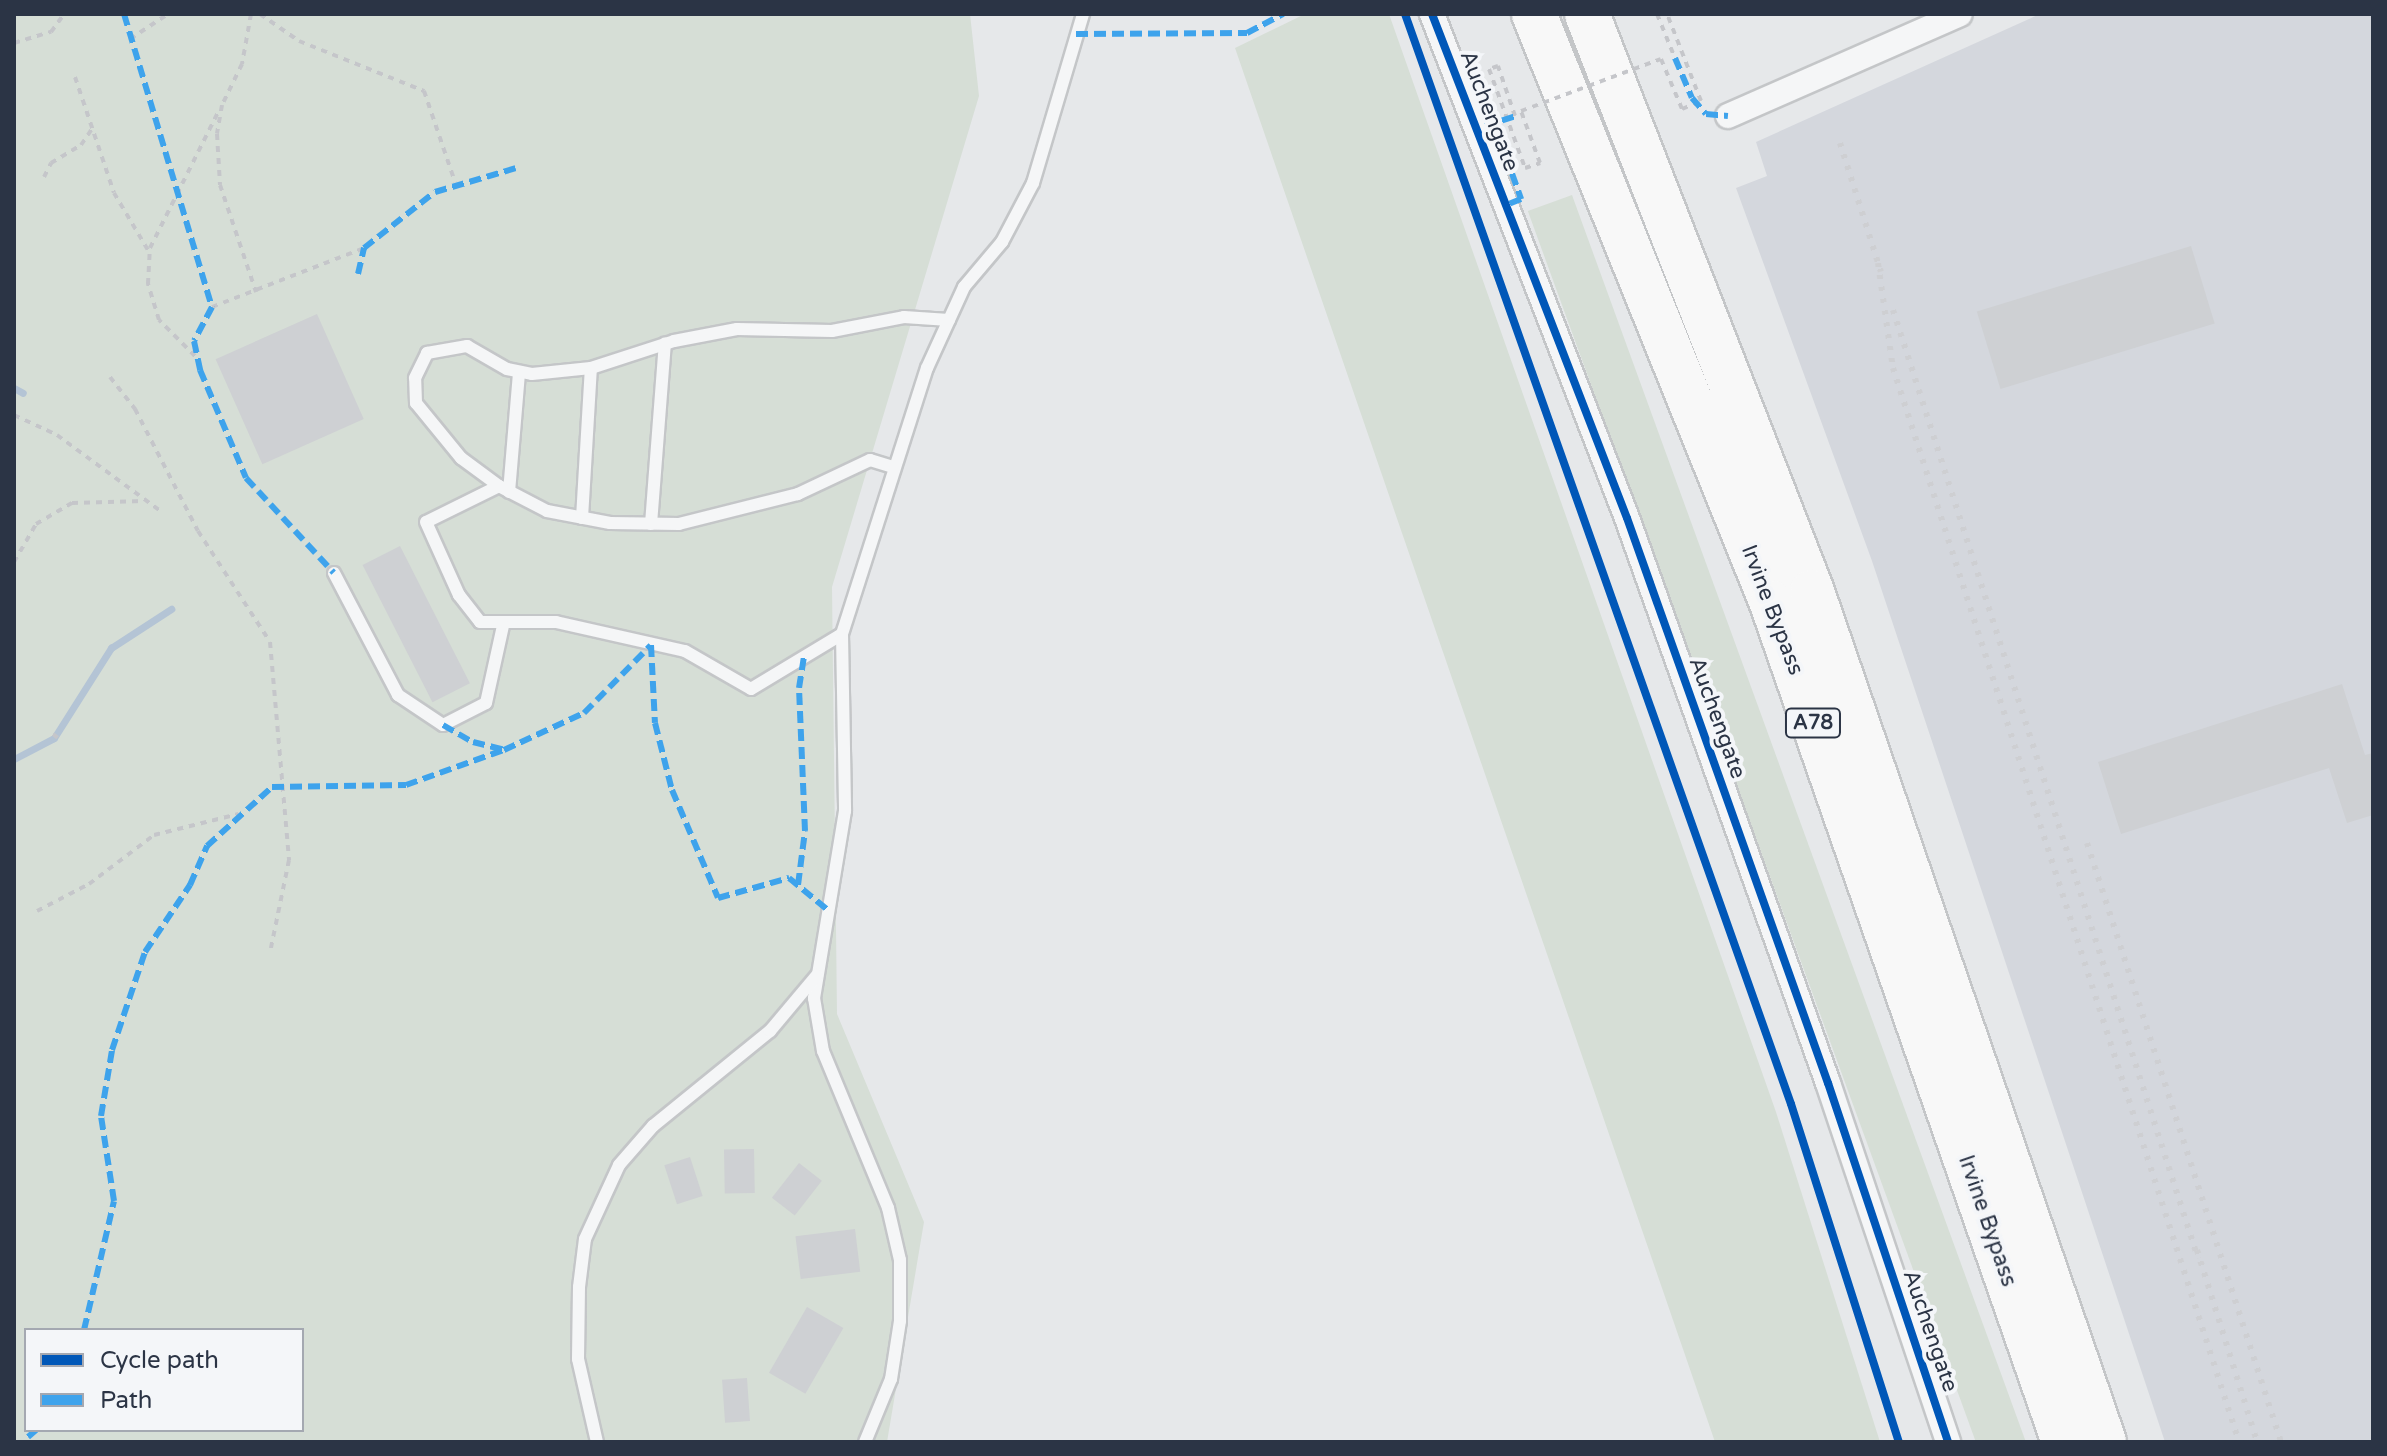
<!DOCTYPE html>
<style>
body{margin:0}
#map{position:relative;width:2387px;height:1456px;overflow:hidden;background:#e6e8ea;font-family:"Varela Round",sans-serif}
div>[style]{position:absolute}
.built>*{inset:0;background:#d4d7dd}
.green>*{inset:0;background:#d6ded6;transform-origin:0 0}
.stream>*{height:7px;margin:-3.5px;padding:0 3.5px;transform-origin:3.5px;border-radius:3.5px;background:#b4c4d5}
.building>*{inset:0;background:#ced0d3;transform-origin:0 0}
.path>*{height:4px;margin-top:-2px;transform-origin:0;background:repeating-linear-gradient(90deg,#c5c6ca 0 6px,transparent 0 12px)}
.roads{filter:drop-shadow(2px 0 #c4c6c8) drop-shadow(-2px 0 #c4c6c8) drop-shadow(0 2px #c4c6c8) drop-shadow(0 -2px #c4c6c8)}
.lane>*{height:12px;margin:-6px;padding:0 6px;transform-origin:6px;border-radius:6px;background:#f5f6f7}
.street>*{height:24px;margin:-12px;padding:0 12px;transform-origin:12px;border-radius:12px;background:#f5f6f7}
.highway>*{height:44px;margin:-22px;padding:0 22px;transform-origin:22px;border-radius:22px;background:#f8f8f8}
.rail>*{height:6px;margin-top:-3px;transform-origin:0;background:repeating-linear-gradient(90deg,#cecfd2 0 4px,transparent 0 12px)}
.path-bridge>*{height:4px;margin-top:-2px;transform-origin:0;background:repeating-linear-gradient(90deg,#c5c6ca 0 6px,transparent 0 12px)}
.quiet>*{height:6px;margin-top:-3px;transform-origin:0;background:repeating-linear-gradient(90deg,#3ea3ec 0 12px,transparent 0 18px)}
.cycleway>*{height:8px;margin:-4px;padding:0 4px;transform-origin:4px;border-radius:4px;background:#0057b8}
span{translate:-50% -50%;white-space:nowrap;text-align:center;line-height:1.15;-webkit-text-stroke:8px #f4f6f9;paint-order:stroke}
.shield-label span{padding:2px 6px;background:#f4f6f9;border:2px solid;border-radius:6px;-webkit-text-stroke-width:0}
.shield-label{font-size:20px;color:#2b3445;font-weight:700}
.street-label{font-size:22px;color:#2b3445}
.frame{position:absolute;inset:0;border:16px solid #2b3445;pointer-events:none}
.legend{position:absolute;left:24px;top:1328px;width:280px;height:104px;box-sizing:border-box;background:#f4f6f9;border:2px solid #a4a8b1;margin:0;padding:10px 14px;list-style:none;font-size:24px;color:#2b3445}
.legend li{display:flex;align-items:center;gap:16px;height:40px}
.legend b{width:40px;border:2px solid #a4a8b1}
</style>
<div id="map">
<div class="built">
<div style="clip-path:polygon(2040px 14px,2373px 14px,2373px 1442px,2165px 1442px,1872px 561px,1736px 188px,1767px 176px,1756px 142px)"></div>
</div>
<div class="green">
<div style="clip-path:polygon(evenodd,14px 14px,970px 14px,979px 96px,832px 587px,837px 1014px,924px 1222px,887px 1442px,14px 1442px,14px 14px,26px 1330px,302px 1330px,302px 1430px,26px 1430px,26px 1330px)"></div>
<div style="clip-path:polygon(1305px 14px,1389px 14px,1776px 1112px,1880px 1442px,1715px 1442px,1235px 48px)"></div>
<div style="left:1572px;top:195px;width:1325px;height:47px;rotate:70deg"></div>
</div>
<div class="stream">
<div style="left:14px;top:388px;width:10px;rotate:29deg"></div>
<div style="left:14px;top:759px;width:45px;rotate:-27.7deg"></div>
<div style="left:54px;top:738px;width:107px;rotate:-57.7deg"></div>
<div style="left:111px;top:648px;width:72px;rotate:-33deg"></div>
</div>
<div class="building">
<div style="left:2191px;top:246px;width:81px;height:224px;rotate:73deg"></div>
<div style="left:317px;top:314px;width:115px;height:111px;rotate:66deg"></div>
<div style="left:400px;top:546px;width:154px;height:42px;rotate:63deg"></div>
<div style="clip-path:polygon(2342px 684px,2365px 755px,2373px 753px,2373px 815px,2347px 823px,2329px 768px,2121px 834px,2098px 762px)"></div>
<div style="left:754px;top:1149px;width:44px;height:30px;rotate:89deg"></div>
<div style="left:690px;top:1157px;width:41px;height:27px;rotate:72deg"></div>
<div style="left:799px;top:1163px;width:29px;height:44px;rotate:38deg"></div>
<div style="left:855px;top:1229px;width:43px;height:60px;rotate:83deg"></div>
<div style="left:807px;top:1307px;width:42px;height:76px;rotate:30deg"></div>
<div style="left:747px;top:1378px;width:43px;height:25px;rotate:86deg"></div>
</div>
<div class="path">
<div style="left:251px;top:14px;width:51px;rotate:100.2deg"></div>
<div style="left:242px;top:64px;width:46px;rotate:116deg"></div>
<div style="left:222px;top:105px;width:29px;rotate:100deg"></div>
<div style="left:217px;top:134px;width:51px;rotate:86.6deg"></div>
<div style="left:220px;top:185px;width:113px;rotate:71.4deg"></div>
<div style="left:260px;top:14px;width:47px;rotate:34.7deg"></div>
<div style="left:299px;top:41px;width:135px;rotate:21.8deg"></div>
<div style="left:424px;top:91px;width:96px;rotate:71.2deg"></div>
<div style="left:1657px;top:14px;width:48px;rotate:67.8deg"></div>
<div style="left:130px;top:39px;width:45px;rotate:-33.3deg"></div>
<div style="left:14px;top:43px;width:39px;rotate:-17deg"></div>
<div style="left:51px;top:32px;width:22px;rotate:-54deg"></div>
<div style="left:75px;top:77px;width:122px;rotate:71.4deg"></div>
<div style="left:114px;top:193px;width:66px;rotate:59.2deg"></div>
<div style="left:44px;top:177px;width:16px;rotate:-63deg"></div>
<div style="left:51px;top:163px;width:35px;rotate:-31deg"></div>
<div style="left:81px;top:145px;width:22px;rotate:-56deg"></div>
<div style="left:212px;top:307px;width:163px;rotate:-21.2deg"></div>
<div style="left:195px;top:356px;width:51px;rotate:-135deg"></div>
<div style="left:159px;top:320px;width:38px;rotate:-107deg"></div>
<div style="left:148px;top:284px;width:36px;rotate:-87deg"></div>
<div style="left:150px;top:248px;width:154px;rotate:-63.4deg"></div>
<div style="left:110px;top:377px;width:41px;rotate:52deg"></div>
<div style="left:135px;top:409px;width:137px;rotate:62.7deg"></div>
<div style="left:198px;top:531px;width:132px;rotate:57deg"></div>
<div style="left:270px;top:642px;width:219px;rotate:85deg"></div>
<div style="left:289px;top:860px;width:90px;rotate:101.6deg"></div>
<div style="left:14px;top:415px;width:47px;rotate:24.9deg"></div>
<div style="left:57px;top:435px;width:130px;rotate:36.3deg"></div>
<div style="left:14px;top:562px;width:44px;rotate:-59.9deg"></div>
<div style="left:36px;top:524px;width:42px;rotate:-30.3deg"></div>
<div style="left:72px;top:503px;width:72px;rotate:-1.6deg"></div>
<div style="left:53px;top:734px;width:6px;rotate:39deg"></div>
<div style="left:37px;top:911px;width:59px;rotate:-27.4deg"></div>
<div style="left:89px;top:884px;width:81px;rotate:-37deg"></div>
<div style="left:154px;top:835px;width:87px;rotate:-14deg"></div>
</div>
<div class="roads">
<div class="lane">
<div style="left:893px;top:467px;width:24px;rotate:-163deg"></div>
<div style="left:870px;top:460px;width:80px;rotate:154.7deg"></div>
<div style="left:798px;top:494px;width:123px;rotate:165.9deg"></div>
<div style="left:679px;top:524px;width:69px;rotate:-179.2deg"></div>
<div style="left:610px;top:523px;width:64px;rotate:-169.2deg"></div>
<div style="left:547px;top:511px;width:54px;rotate:-152.5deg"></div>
<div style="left:499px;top:486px;width:81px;rotate:153.7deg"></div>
<div style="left:426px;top:522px;width:80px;rotate:65.7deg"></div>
<div style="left:459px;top:595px;width:34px;rotate:52deg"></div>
<div style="left:480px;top:622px;width:76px"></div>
<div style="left:556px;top:622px;width:132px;rotate:12.7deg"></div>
<div style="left:685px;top:651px;width:76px;rotate:29.9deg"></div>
<div style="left:751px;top:689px;width:106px;rotate:-31.1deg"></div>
<div style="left:842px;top:634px;width:279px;rotate:-72.3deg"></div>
<div style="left:927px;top:368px;width:89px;rotate:-65.4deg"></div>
<div style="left:964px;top:287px;width:59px;rotate:-49.8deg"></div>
<div style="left:1002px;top:242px;width:67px;rotate:-62.3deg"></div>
<div style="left:1033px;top:183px;width:176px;rotate:-73.5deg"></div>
<div style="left:499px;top:486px;width:47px;rotate:-143.6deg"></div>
<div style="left:461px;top:458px;width:71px;rotate:-129.3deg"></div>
<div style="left:416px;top:403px;width:25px;rotate:-92deg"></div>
<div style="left:415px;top:378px;width:28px;rotate:-64deg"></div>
<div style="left:427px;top:353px;width:41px;rotate:-9.9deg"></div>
<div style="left:467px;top:346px;width:46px;rotate:29.9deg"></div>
<div style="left:507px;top:369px;width:25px;rotate:11deg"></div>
<div style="left:532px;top:374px;width:59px;rotate:-5.8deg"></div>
<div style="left:591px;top:368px;width:87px;rotate:-18deg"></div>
<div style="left:674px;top:341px;width:64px;rotate:-10.8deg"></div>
<div style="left:737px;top:329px;width:95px;rotate:1.2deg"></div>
<div style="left:832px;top:331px;width:73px;rotate:-11deg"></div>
<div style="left:904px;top:317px;width:45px;rotate:3.8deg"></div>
<div style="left:509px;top:492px;width:120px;rotate:-85.2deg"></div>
<div style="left:582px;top:518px;width:150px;rotate:-86.6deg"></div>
<div style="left:651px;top:524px;width:181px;rotate:-85.6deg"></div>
<div style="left:334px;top:573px;width:138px;rotate:62.3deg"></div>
<div style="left:398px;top:695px;width:54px;rotate:33.7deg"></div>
<div style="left:443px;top:725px;width:48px;rotate:-27.1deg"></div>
<div style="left:486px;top:703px;width:79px;rotate:-77.6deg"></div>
<div style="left:842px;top:634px;width:177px;rotate:89deg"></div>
<div style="left:845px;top:811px;width:190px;rotate:99.4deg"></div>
<div style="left:814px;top:998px;width:54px;rotate:80.4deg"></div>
<div style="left:823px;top:1051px;width:170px;rotate:67.5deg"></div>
<div style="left:888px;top:1208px;width:53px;rotate:77deg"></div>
<div style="left:900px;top:1260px;width:61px;rotate:90deg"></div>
<div style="left:900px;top:1321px;width:59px;rotate:98.8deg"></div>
<div style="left:891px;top:1379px;width:68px;rotate:112.4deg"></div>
<div style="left:597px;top:1442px;width:85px;rotate:-102.9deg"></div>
<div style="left:578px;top:1359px;width:72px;rotate:-89.2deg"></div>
<div style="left:579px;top:1287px;width:48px;rotate:-82.9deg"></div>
<div style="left:585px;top:1239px;width:81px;rotate:-65.3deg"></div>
<div style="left:619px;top:1165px;width:52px;rotate:-48.9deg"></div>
<div style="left:653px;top:1126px;width:151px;rotate:-39.1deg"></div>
<div style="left:770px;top:1031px;width:73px;rotate:-50deg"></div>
</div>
<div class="street">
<div style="left:1432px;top:14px;width:540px;rotate:68.85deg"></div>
<div style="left:1627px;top:518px;width:600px;rotate:70.42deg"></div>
<div style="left:1828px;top:1083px;width:379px;rotate:71.5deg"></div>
<div style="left:1728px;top:116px;width:253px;rotate:-23.7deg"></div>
</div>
<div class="highway">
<div style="left:1534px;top:14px;width:635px;rotate:68deg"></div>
<div style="left:1772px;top:603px;width:888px;rotate:70.81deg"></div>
<div style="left:1587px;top:14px;width:620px;rotate:68.73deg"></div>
<div style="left:1812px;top:592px;width:899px;rotate:71.04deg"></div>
</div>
</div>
<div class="rail">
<div style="left:1840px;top:143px;width:135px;rotate:72.4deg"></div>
<div style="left:1878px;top:263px;width:106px;rotate:81.9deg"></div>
<div style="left:1893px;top:368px;width:1128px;rotate:72.14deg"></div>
<div style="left:1893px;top:310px;width:996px;rotate:72.17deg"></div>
<div style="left:2087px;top:843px;width:630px;rotate:72.05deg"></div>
<div style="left:2197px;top:1250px;width:201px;rotate:72.6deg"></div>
</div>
<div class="path-bridge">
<div style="left:1515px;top:116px;width:53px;rotate:-108.8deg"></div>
<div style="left:1498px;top:66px;width:9px;rotate:162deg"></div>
<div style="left:1489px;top:69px;width:105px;rotate:70deg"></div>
<div style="left:1525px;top:168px;width:16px;rotate:-18deg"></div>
<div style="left:1540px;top:163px;width:55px;rotate:-110.1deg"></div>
<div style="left:1521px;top:111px;width:149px;rotate:-20.4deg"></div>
<div style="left:1661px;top:59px;width:54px;rotate:67.2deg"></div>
<div style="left:1682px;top:109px;width:21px;rotate:-23deg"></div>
<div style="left:1701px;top:101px;width:93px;rotate:-111.3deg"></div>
</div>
<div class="quiet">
<div style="left:124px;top:14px;width:306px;rotate:73.3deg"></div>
<div style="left:212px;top:307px;width:38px;rotate:118deg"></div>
<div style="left:194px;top:341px;width:30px;rotate:78deg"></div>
<div style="left:200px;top:370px;width:117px;rotate:66.9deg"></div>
<div style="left:246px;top:478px;width:129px;rotate:47.2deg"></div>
<div style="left:1076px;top:34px;width:171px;rotate:-0.3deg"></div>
<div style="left:1247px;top:33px;width:41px;rotate:-27.8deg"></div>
<div style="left:1675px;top:58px;width:43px;rotate:67deg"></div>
<div style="left:1692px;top:98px;width:21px;rotate:49deg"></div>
<div style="left:1706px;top:114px;width:22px;rotate:5deg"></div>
<div style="left:1494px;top:123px;width:81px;rotate:70.4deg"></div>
<div style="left:1521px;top:199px;width:16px;rotate:158deg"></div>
<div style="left:1485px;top:126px;width:32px;rotate:-18deg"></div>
<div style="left:358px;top:274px;width:27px;rotate:-77deg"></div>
<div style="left:364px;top:248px;width:90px;rotate:-38.3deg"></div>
<div style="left:435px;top:192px;width:84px;rotate:-16.5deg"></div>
<div style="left:651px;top:645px;width:78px;rotate:87.1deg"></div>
<div style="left:655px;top:723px;width:69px;rotate:75.8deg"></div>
<div style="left:672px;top:790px;width:117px;rotate:66.9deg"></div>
<div style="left:718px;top:898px;width:74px;rotate:-15.7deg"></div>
<div style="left:789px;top:878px;width:52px;rotate:39.5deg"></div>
<div style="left:443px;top:725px;width:34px;rotate:30deg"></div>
<div style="left:473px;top:742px;width:32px;rotate:14deg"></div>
<div style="left:504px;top:750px;width:88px;rotate:-24.8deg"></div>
<div style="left:584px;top:713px;width:95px;rotate:-45.4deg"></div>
<div style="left:798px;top:885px;width:54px;rotate:-82.6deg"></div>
<div style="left:805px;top:831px;width:143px;rotate:-92.4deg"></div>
<div style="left:799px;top:688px;width:31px;rotate:-81deg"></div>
<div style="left:84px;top:1330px;width:132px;rotate:-76.9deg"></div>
<div style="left:114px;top:1201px;width:86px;rotate:-98.7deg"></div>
<div style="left:101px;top:1116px;width:67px;rotate:-80.5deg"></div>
<div style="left:112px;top:1050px;width:103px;rotate:-71.4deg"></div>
<div style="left:145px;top:952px;width:81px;rotate:-56.1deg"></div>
<div style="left:190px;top:885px;width:43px;rotate:-66.4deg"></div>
<div style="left:207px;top:846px;width:88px;rotate:-42.2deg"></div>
<div style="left:272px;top:787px;width:134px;rotate:-0.9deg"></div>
<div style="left:406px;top:785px;width:104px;rotate:-19.7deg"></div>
<div style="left:28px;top:1437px;width:11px;rotate:-41deg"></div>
</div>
<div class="cycleway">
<div style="left:1405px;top:14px;width:1156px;rotate:70.5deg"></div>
<div style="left:1791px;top:1104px;width:355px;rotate:72.3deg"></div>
<div style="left:1432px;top:14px;width:540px;rotate:68.85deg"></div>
<div style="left:1627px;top:518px;width:600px;rotate:70.42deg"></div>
<div style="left:1828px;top:1083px;width:379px;rotate:71.5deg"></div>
</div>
<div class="shield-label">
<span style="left:1813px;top:723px">A78</span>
</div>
<div class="street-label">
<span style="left:1489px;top:111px;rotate:69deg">Auchengate</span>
<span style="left:1772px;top:610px;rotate:69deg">Irvine Bypass</span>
<span style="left:1717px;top:718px;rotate:70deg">Auchengate</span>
<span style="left:1987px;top:1221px;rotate:71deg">Irvine Bypass</span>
<span style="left:1930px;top:1331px;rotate:71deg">Auchengate</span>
</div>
<div class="frame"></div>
<ul class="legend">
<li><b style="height:10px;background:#0057b8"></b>Cycle path</li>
<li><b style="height:10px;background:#3ea3ec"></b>Path</li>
</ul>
</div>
